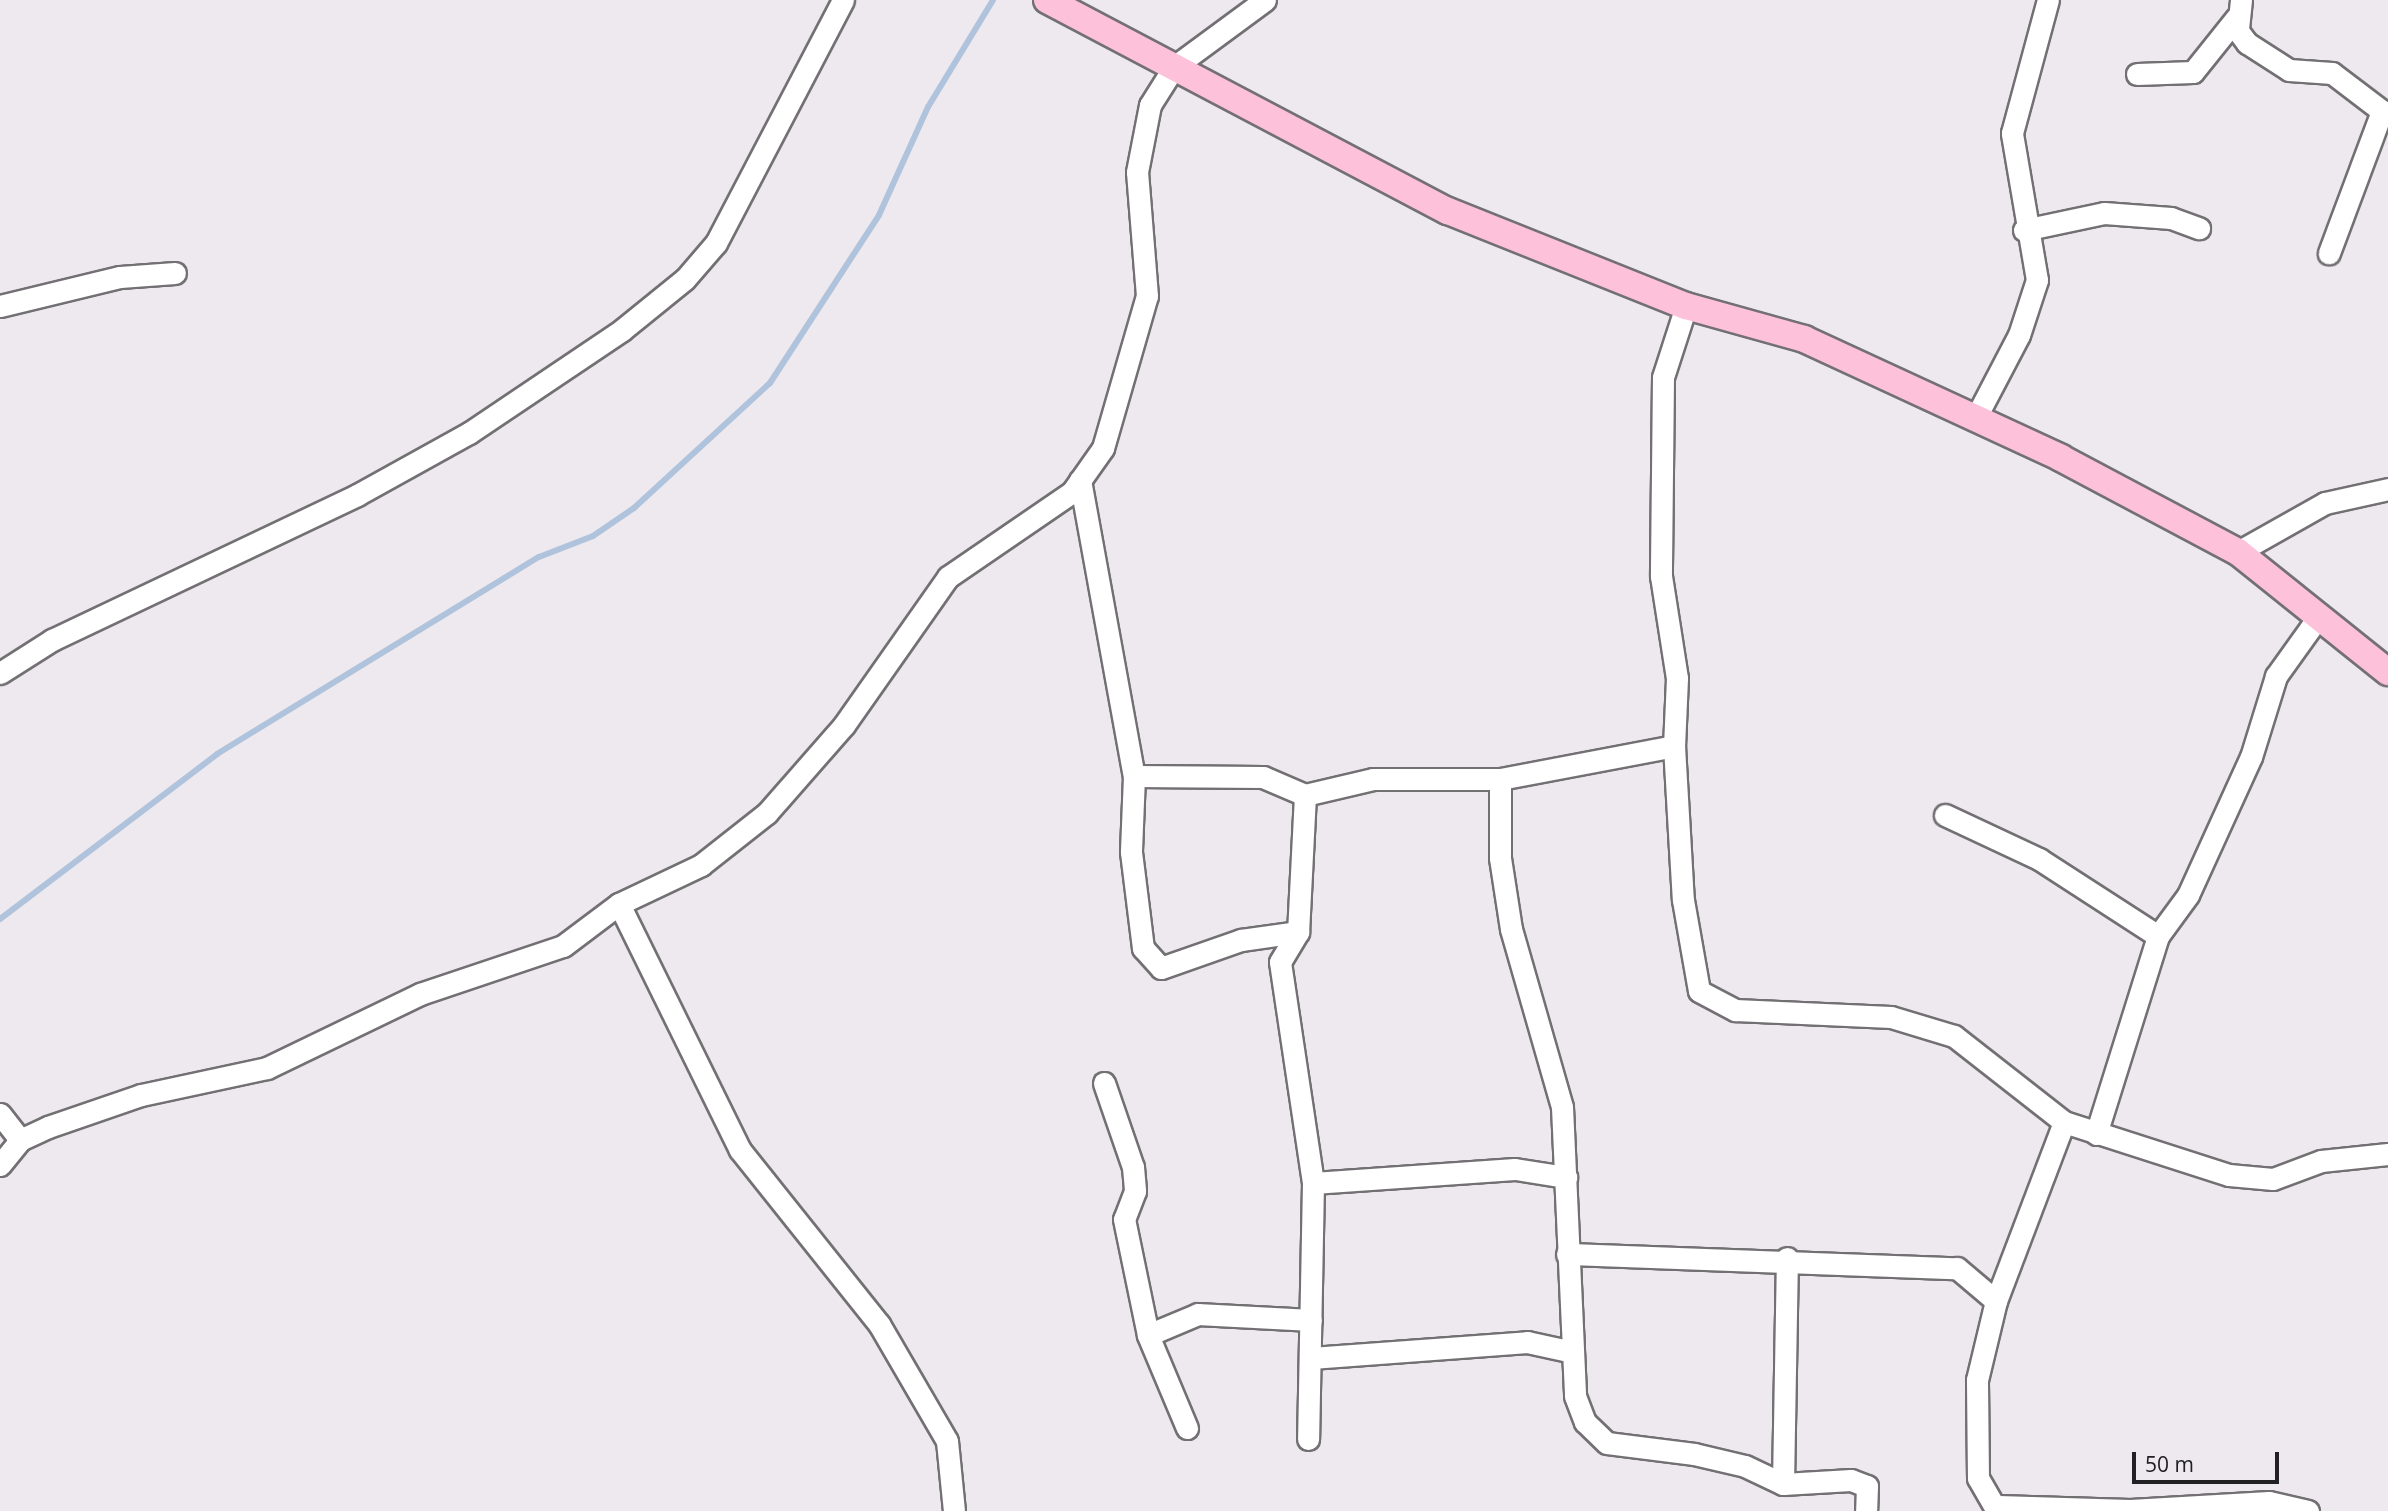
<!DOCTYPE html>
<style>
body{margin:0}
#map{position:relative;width:2388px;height:1511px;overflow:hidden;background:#ede9ee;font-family:"Open Sans",sans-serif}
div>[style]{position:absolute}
.stream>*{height:6px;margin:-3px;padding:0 3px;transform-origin:3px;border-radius:3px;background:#b0c3dc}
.roads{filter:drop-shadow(2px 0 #737074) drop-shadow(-2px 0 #737074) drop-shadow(0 2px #737074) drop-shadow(0 -2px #737074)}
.minor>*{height:21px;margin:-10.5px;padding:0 10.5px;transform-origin:10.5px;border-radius:10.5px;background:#fff}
.major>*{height:26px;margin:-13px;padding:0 13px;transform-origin:13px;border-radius:13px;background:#fec1da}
span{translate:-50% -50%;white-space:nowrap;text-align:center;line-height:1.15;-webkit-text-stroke:7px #ede9ee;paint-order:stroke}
.scale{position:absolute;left:2132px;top:1452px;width:147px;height:32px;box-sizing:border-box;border:4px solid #212022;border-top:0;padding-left:9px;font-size:21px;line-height:24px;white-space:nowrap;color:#212022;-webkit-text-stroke:5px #ede9ee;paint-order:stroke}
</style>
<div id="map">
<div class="stream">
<div style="left:0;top:919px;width:273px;rotate:-37.2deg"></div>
<div style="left:217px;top:754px;width:377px;rotate:-31.5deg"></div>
<div style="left:539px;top:557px;width:58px;rotate:-21.3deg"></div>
<div style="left:593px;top:536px;width:50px;rotate:-34.3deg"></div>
<div style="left:634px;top:508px;width:185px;rotate:-42.6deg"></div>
<div style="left:770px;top:383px;width:200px;rotate:-57deg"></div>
<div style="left:879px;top:215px;width:119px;rotate:-65.6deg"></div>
<div style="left:928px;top:107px;width:125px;rotate:-58.7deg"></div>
</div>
<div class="roads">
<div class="minor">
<div style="left:2241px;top:0;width:31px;rotate:96deg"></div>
<div style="left:2238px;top:31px;width:15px;rotate:53deg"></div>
<div style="left:2247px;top:43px;width:50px;rotate:32.7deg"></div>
<div style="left:2289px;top:70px;width:43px;rotate:4deg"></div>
<div style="left:2332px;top:73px;width:63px;rotate:37.2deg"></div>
<div style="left:2382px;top:111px;width:152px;rotate:110.5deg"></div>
<div style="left:2137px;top:74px;width:56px;rotate:-2deg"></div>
<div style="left:2193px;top:72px;width:70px;rotate:-51.3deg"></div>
<div style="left:2024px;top:230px;width:82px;rotate:-12deg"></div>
<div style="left:2104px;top:213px;width:67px;rotate:4.3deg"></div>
<div style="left:2171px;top:218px;width:30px;rotate:20deg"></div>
<div style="left:0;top:306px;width:123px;rotate:-13.6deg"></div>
<div style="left:120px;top:277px;width:55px;rotate:-4.2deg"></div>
<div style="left:1686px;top:306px;width:75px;rotate:107.9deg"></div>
<div style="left:1663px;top:377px;width:199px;rotate:90.6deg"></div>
<div style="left:1661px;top:576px;width:103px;rotate:81.1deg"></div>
<div style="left:1677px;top:678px;width:68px;rotate:92.5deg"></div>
<div style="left:1674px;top:746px;width:154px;rotate:86.7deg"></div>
<div style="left:1683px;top:900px;width:92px;rotate:80deg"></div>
<div style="left:1699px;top:991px;width:41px;rotate:27.8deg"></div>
<div style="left:1735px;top:1010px;width:156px;rotate:2.6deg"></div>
<div style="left:1891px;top:1017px;width:66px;rotate:16.8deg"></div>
<div style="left:1954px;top:1036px;width:140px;rotate:38deg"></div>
<div style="left:2064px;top:1122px;width:173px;rotate:17.8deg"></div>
<div style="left:2229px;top:1175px;width:44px;rotate:5.2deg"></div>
<div style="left:2273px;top:1179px;width:51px;rotate:-20.6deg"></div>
<div style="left:2321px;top:1161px;width:67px;rotate:-6deg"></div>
<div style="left:1975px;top:419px;width:95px;rotate:-62.4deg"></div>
<div style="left:2019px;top:335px;width:58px;rotate:-71.9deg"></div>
<div style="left:2037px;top:280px;width:149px;rotate:-99.7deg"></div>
<div style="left:2012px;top:133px;width:138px;rotate:-74.9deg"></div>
<div style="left:1080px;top:480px;width:301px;rotate:79.7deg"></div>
<div style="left:1134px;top:776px;width:76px;rotate:92.3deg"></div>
<div style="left:1131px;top:852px;width:97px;rotate:82.9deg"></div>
<div style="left:1143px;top:948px;width:27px;rotate:48deg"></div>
<div style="left:1161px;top:968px;width:85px;rotate:-19.3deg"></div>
<div style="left:1241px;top:940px;width:58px;rotate:-8deg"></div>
<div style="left:2238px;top:552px;width:100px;rotate:-29.4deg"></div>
<div style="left:2325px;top:503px;width:65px;rotate:-12.5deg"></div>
<div style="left:0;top:673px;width:62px;rotate:-32.4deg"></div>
<div style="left:52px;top:640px;width:338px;rotate:-25.4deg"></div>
<div style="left:357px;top:495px;width:128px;rotate:-29deg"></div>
<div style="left:469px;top:433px;width:184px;rotate:-33.9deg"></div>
<div style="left:622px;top:330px;width:81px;rotate:-39deg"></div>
<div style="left:685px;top:279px;width:48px;rotate:-49.3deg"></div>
<div style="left:716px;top:243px;width:274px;rotate:-62.4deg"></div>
<div style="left:1134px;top:776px;width:129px;rotate:0.4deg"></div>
<div style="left:1263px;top:777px;width:46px;rotate:23.2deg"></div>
<div style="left:1305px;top:795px;width:70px;rotate:-13.2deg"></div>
<div style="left:1373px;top:779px;width:127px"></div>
<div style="left:1500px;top:779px;width:177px;rotate:-10.7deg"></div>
<div style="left:1500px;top:779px;width:79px;rotate:90deg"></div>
<div style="left:1500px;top:858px;width:72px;rotate:81.2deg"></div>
<div style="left:1511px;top:929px;width:185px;rotate:74deg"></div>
<div style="left:1562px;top:1107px;width:289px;rotate:87.4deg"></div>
<div style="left:1575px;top:1396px;width:28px;rotate:69deg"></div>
<div style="left:1585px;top:1422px;width:30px;rotate:44deg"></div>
<div style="left:1607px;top:1443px;width:88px;rotate:7.2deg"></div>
<div style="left:1694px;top:1454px;width:52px;rotate:13.2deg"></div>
<div style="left:1745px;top:1466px;width:42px;rotate:25.3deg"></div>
<div style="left:1783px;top:1484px;width:68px;rotate:-3.4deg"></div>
<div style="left:1851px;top:1480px;width:17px;rotate:21deg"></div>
<div style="left:1867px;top:1486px;width:25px;rotate:92deg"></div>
<div style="left:1305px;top:795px;width:137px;rotate:92.9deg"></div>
<div style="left:1298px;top:932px;width:35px;rotate:121deg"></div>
<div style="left:1280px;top:962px;width:223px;rotate:81.5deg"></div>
<div style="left:1313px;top:1183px;width:256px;rotate:91.1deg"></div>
<div style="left:1945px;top:815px;width:104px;rotate:25.1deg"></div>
<div style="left:2039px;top:859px;width:142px;rotate:32.9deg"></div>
<div style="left:619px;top:904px;width:274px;rotate:63.8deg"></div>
<div style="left:740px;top:1150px;width:223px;rotate:51.4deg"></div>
<div style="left:879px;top:1324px;width:135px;rotate:59.8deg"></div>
<div style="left:947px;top:1441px;width:70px;rotate:84.3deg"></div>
<div style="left:1104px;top:1083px;width:89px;rotate:71deg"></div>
<div style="left:1133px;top:1167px;width:24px;rotate:85deg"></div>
<div style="left:1135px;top:1191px;width:30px;rotate:111deg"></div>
<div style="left:1124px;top:1219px;width:118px;rotate:78.3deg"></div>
<div style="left:0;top:1114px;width:33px;rotate:52deg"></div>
<div style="left:2096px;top:1134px;width:207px;rotate:-72.6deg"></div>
<div style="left:2158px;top:936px;width:51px;rotate:-53.8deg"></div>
<div style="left:2188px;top:895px;width:152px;rotate:-65.5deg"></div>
<div style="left:2251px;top:757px;width:85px;rotate:-72.8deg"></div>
<div style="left:2276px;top:676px;width:74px;rotate:-54.4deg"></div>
<div style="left:0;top:1165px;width:32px;rotate:-51deg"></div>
<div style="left:20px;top:1140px;width:31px;rotate:-25deg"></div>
<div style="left:48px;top:1127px;width:98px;rotate:-19deg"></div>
<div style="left:141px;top:1095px;width:129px;rotate:-12.1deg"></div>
<div style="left:267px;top:1068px;width:170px;rotate:-25.8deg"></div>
<div style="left:420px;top:994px;width:151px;rotate:-18.6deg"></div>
<div style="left:563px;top:946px;width:70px;rotate:-36.9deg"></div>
<div style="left:619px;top:904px;width:91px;rotate:-25.4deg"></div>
<div style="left:701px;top:865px;width:84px;rotate:-38.2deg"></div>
<div style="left:767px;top:813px;width:117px;rotate:-48.8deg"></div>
<div style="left:844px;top:725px;width:181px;rotate:-54.9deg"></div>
<div style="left:948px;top:577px;width:150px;rotate:-34.4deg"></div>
<div style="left:1072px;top:492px;width:54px;rotate:-54.8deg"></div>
<div style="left:1103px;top:448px;width:158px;rotate:-73.9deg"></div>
<div style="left:1147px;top:296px;width:124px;rotate:-94.6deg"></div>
<div style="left:1137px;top:172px;width:68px;rotate:-79deg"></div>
<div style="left:1150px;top:105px;width:45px;rotate:-57.7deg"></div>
<div style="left:1174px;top:67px;width:113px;rotate:-36.4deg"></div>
<div style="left:1313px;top:1183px;width:202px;rotate:-4deg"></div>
<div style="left:1515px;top:1169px;width:52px;rotate:8.9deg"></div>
<div style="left:1567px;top:1254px;width:390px;rotate:2.1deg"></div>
<div style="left:1957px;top:1268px;width:51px;rotate:40.2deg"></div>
<div style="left:1311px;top:1358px;width:217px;rotate:-4.2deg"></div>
<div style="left:1527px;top:1342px;width:47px;rotate:12.3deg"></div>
<div style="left:1187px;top:1428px;width:101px;rotate:-112.8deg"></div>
<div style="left:1148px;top:1335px;width:54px;rotate:-22.8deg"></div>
<div style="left:1198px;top:1314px;width:113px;rotate:3deg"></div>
<div style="left:1783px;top:1484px;width:226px;rotate:-89deg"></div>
<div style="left:1998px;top:1506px;width:132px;rotate:1.7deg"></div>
<div style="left:2130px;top:1510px;width:139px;rotate:-3.3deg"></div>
<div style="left:2269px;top:1502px;width:40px;rotate:13deg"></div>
<div style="left:1997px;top:1511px;width:38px;rotate:-120deg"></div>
<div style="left:1978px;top:1478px;width:98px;rotate:-90.6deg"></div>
<div style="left:1977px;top:1380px;width:81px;rotate:-76.5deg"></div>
<div style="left:1996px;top:1301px;width:191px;rotate:-69.2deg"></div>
</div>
<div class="major">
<div style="left:1047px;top:0;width:453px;rotate:27.8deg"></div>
<div style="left:1448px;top:211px;width:256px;rotate:21.8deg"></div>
<div style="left:1686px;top:306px;width:123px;rotate:15.6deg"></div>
<div style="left:1804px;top:339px;width:283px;rotate:24.8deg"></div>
<div style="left:2061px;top:458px;width:200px;rotate:28deg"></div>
<div style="left:2238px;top:552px;width:192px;rotate:38.7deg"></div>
</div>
</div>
<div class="scale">50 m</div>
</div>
